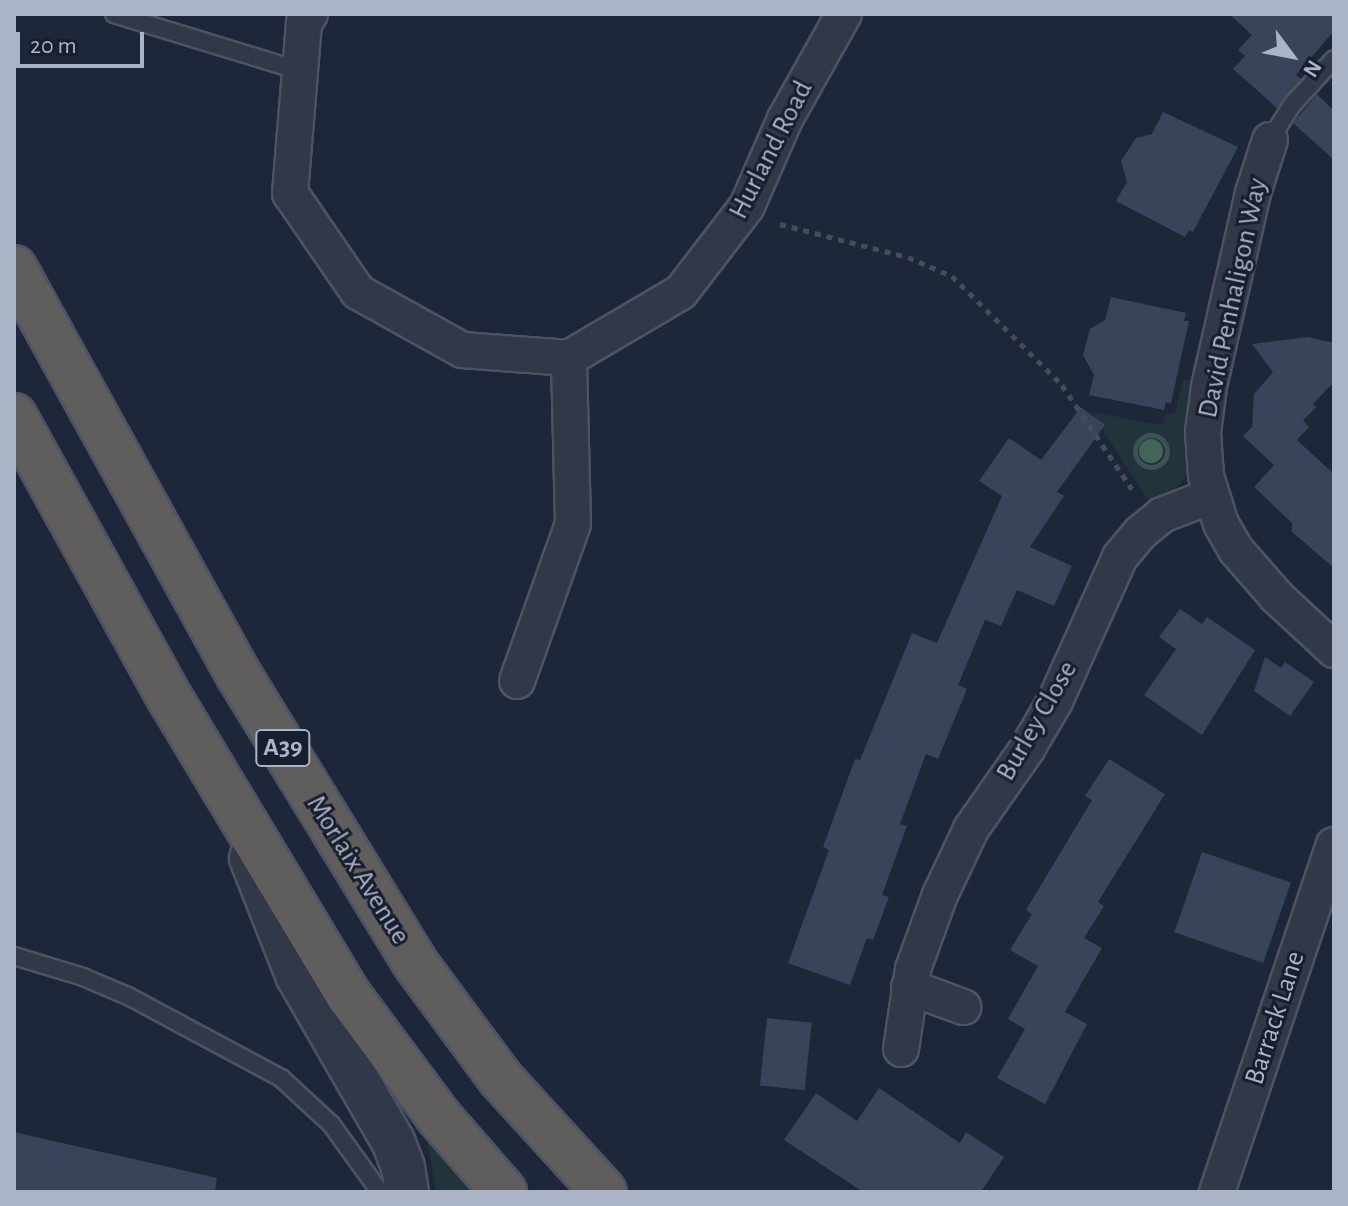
<!DOCTYPE html>
<style>
body{margin:0}
#map{position:relative;width:1348px;height:1206px;overflow:hidden;background:#1e2739;font-family:"Alegreya Sans",sans-serif}
div>[style]{position:absolute}
.green>*{inset:0;background:#20343a}
.building>*{inset:0;background:#394359;transform-origin:0 0}
.path>*{height:5px;margin-top:-2.5px;transform-origin:0;background:repeating-linear-gradient(90deg,#3d5157 0 6px,transparent 0 12px)}
.path>.ring{margin:-2.5px;padding:0;box-sizing:content-box;background:none;border:5px solid #3d5157;border-radius:50%}
.roads{filter:drop-shadow(2px 0 #4c5364) drop-shadow(-2px 0 #4c5364) drop-shadow(0 2px #4c5364) drop-shadow(0 -2px #4c5364)}
.service>*{height:16px;margin:-8px;padding:0 8px;transform-origin:8px;border-radius:8px;background:#313949}
.minor>*{height:34px;margin:-17px;padding:0 17px;transform-origin:17px;border-radius:17px;background:#313949}
.tertiary>*{height:42px;margin:-21px;padding:0 21px;transform-origin:21px;border-radius:21px;background:#313949}
.trunk>*{height:44px;margin:-22px;padding:0 22px;transform-origin:22px;border-radius:22px;background:#605e5c}
.trees>*{width:24px;height:24px;margin:-12px;border-radius:50%;background:#436559}
span{translate:-50% -50%;white-space:nowrap;text-align:center;line-height:1.15;-webkit-text-stroke:6px #171e2d;paint-order:stroke}
.shield-label span{padding:2px 6px;background:#171e2d;border:2px solid;border-radius:6px;-webkit-text-stroke-width:0}
.shield-label{font-size:26px;color:#abb3c6;font-weight:700}
.street-label{font-size:28px;color:#abb3c6}
.frame{position:absolute;inset:0;border:16px solid #abb3c6;pointer-events:none}
.north{position:absolute;left:1252px;top:16px;width:80px;height:80px;-webkit-text-stroke:6px #171e2d;paint-order:stroke;rotate:122deg;font-size:22px;font-weight:700;line-height:32px;text-align:center;color:#abb3c6}
.north::after{content:'';display:block;margin:auto;width:28px;height:36px;background:#abb3c6;clip-path:polygon(50% 0,100% 100%,50% 72%,0 100%)}
.scale{position:absolute;left:16px;top:32px;width:128px;height:36px;box-sizing:border-box;border:4px solid #abb3c6;border-top:0;padding-left:10px;font-size:24px;line-height:28px;white-space:nowrap;color:#abb3c6;-webkit-text-stroke:6px #171e2d;paint-order:stroke}
</style>
<div id="map">
<div class="green">
<div style="clip-path:polygon(1183px 380px,1192px 381px,1186px 424px,1188px 472px,1181px 484px,1151px 504px,1091px 412px,1162px 425px,1165px 415px,1175px 413px)"></div>
<div style="clip-path:polygon(427px 1140px,437px 1151px,471px 1192px,436px 1192px)"></div>
</div>
<div class="building">
<div style="clip-path:polygon(1229px 14px,1334px 14px,1334px 31px,1296px 75px,1301px 79px,1277px 108px,1233px 69px,1245px 56px,1238px 50px,1252px 35px)"></div>
<div style="clip-path:polygon(1317px 94px,1334px 111px,1334px 160px,1293px 123px)"></div>
<div style="clip-path:polygon(1163px 112px,1238px 147px,1193px 232px,1189px 230px,1185px 237px,1116px 201px,1127px 182px,1121px 161px,1136px 138px,1152px 134px)"></div>
<div style="clip-path:polygon(1111px 297px,1186px 313px,1184px 321px,1189px 321px,1171px 403px,1166px 402px,1164px 410px,1089px 395px,1094px 375px,1083px 355px,1090px 329px,1105px 320px)"></div>
<div style="clip-path:polygon(1308px 337px,1334px 343px,1334px 382px,1313px 404px,1316px 407px,1303px 421px,1309px 427px,1297px 440px,1334px 474px,1334px 568px,1292px 532px,1292px 523px,1254px 487px,1274px 465px,1243px 436px,1252px 427px,1254px 394px,1273px 372px,1252px 344px)"></div>
<div style="clip-path:polygon(1081px 407px,1105px 425px,1057px 492px,1064px 496px,1030px 547px,1072px 566px,1054px 606px,1017px 590px,1001px 626px,985px 620px,958px 685px,967px 689px,938px 759px,926px 754px,900px 824px,907px 826px,882px 895px,889px 897px,873px 940px,867px 938px,850px 985px,788px 963px,829px 850px,823px 847px,855px 759px,860px 760px,912px 633px,937px 643px,1002px 496px,979px 481px,1009px 438px,1041px 460px)"></div>
<div style="clip-path:polygon(1180px 609px,1202px 624px,1207px 617px,1255px 650px,1202px 735px,1144px 695px,1176px 649px,1159px 637px)"></div>
<div style="clip-path:polygon(1265px 657px,1281px 668px,1285px 662px,1314px 682px,1290px 716px,1254px 691px)"></div>
<div style="clip-path:polygon(1109px 759px,1165px 794px,1098px 902px,1104px 906px,1084px 938px,1102px 948px,1065px 1012px,1087px 1024px,1045px 1104px,997px 1078px,1025px 1029px,1008px 1019px,1038px 966px,1010px 950px,1032px 914px,1026px 910px,1092px 800px,1085px 796px)"></div>
<div style="left:1202px;top:852px;width:94px;height:85px;rotate:19deg"></div>
<div style="left:767px;top:1018px;width:45px;height:68px;rotate:6deg"></div>
<div style="clip-path:polygon(879px 1088px,960px 1143px,966px 1132px,1004px 1157px,981px 1192px,863px 1192px,784px 1140px,816px 1093px,857px 1121px)"></div>
<div style="clip-path:polygon(14px 1132px,217px 1178px,215px 1192px,14px 1192px)"></div>
</div>
<div class="path">
<div style="left:780px;top:224px;width:132px;rotate:14.5deg"></div>
<div style="left:908px;top:257px;width:48px;rotate:23.4deg"></div>
<div style="left:952px;top:276px;width:155px;rotate:44.7deg"></div>
<div style="left:1062px;top:385px;width:125px;rotate:56.1deg"></div>
<div class="ring" style="left:1135px;top:435px;width:27px;height:27px"></div>
</div>
<div class="roads">
<div class="service">
<div style="left:114px;top:14px;width:195px;rotate:17deg"></div>
<div style="left:1270px;top:140px;width:41px;rotate:-57.8deg"></div>
<div style="left:1292px;top:105px;width:62px;rotate:-47.6deg"></div>
<div style="left:14px;top:956px;width:72px;rotate:16.9deg"></div>
<div style="left:83px;top:977px;width:49px;rotate:22.9deg"></div>
<div style="left:128px;top:996px;width:174px;rotate:28.2deg"></div>
<div style="left:281px;top:1078px;width:68px;rotate:42.6deg"></div>
<div style="left:331px;top:1124px;width:84px;rotate:54.2deg"></div>
</div>
<div class="minor">
<div style="left:310px;top:14px;width:11px;rotate:124deg"></div>
<div style="left:304px;top:23px;width:171px;rotate:94.7deg"></div>
<div style="left:290px;top:193px;width:120px;rotate:55.5deg"></div>
<div style="left:358px;top:292px;width:119px;rotate:29.1deg"></div>
<div style="left:462px;top:350px;width:107px;rotate:4.3deg"></div>
<div style="left:569px;top:358px;width:130px;rotate:-30.5deg"></div>
<div style="left:681px;top:292px;width:108px;rotate:-52.5deg"></div>
<div style="left:747px;top:206px;width:95px;rotate:-66.4deg"></div>
<div style="left:785px;top:119px;width:120px;rotate:-60.7deg"></div>
<div style="left:1270px;top:140px;width:56px;rotate:107.8deg"></div>
<div style="left:1253px;top:193px;width:199px;rotate:102.8deg"></div>
<div style="left:1209px;top:387px;width:45px;rotate:97.6deg"></div>
<div style="left:1203px;top:432px;width:44px;rotate:86.1deg"></div>
<div style="left:1206px;top:476px;width:50px;rotate:72.6deg"></div>
<div style="left:1221px;top:524px;width:30px;rotate:60deg"></div>
<div style="left:1236px;top:550px;width:62px;rotate:48.9deg"></div>
<div style="left:1277px;top:597px;width:78px;rotate:42.9deg"></div>
<div style="left:517px;top:681px;width:167px;rotate:-70.4deg"></div>
<div style="left:573px;top:524px;width:166px;rotate:-91.4deg"></div>
<div style="left:909px;top:987px;width:58px;rotate:20.3deg"></div>
<div style="left:901px;top:1049px;width:81px;rotate:-81.5deg"></div>
<div style="left:913px;top:969px;width:79px;rotate:-70deg"></div>
<div style="left:940px;top:895px;width:73px;rotate:-64.8deg"></div>
<div style="left:971px;top:829px;width:98px;rotate:-55deg"></div>
<div style="left:1027px;top:749px;width:56px;rotate:-59.7deg"></div>
<div style="left:1055px;top:701px;width:158px;rotate:-65.7deg"></div>
<div style="left:1120px;top:557px;width:31px;rotate:-50deg"></div>
<div style="left:1140px;top:533px;width:28px;rotate:-39deg"></div>
<div style="left:1162px;top:515px;width:53px;rotate:-21.2deg"></div>
<div style="left:1217px;top:1192px;width:366px;rotate:-71.4deg"></div>
</div>
<div class="tertiary">
<div style="left:251px;top:858px;width:126px;rotate:68.5deg"></div>
<div style="left:297px;top:975px;width:192px;rotate:60deg"></div>
<div style="left:393px;top:1141px;width:28px;rotate:69deg"></div>
<div style="left:403px;top:1167px;width:25px;rotate:81deg"></div>
</div>
<div class="trunk">
<div style="left:14px;top:268px;width:467px;rotate:61.1deg"></div>
<div style="left:240px;top:677px;width:335px;rotate:58.5deg"></div>
<div style="left:415px;top:963px;width:143px;rotate:53.5deg"></div>
<div style="left:500px;top:1078px;width:154px;rotate:47.6deg"></div>
<div style="left:14px;top:416px;width:325px;rotate:61.1deg"></div>
<div style="left:171px;top:700px;width:345px;rotate:59deg"></div>
<div style="left:349px;top:996px;width:149px;rotate:53.4deg"></div>
<div style="left:438px;top:1116px;width:101px;rotate:49deg"></div>
</div>
</div>
<div class="trees">
<div style="left:1151px;top:451px"></div>
</div>
<div class="shield-label">
<span style="left:283px;top:748px">A39</span>
</div>
<div class="street-label">
<span style="left:771px;top:150px;rotate:-63deg">Hurland Road</span>
<span style="left:1233px;top:298px;rotate:-78deg">David Penhaligon Way</span>
<span style="left:1037px;top:721px;rotate:-60deg">Burley Close</span>
<span style="left:358px;top:870px;rotate:58deg">Morlaix Avenue</span>
<span style="left:1275px;top:1018px;rotate:-72deg">Barrack Lane</span>
</div>
<div class="frame"></div>
<div class="north">N</div>
<div class="scale">20 m</div>
</div>
